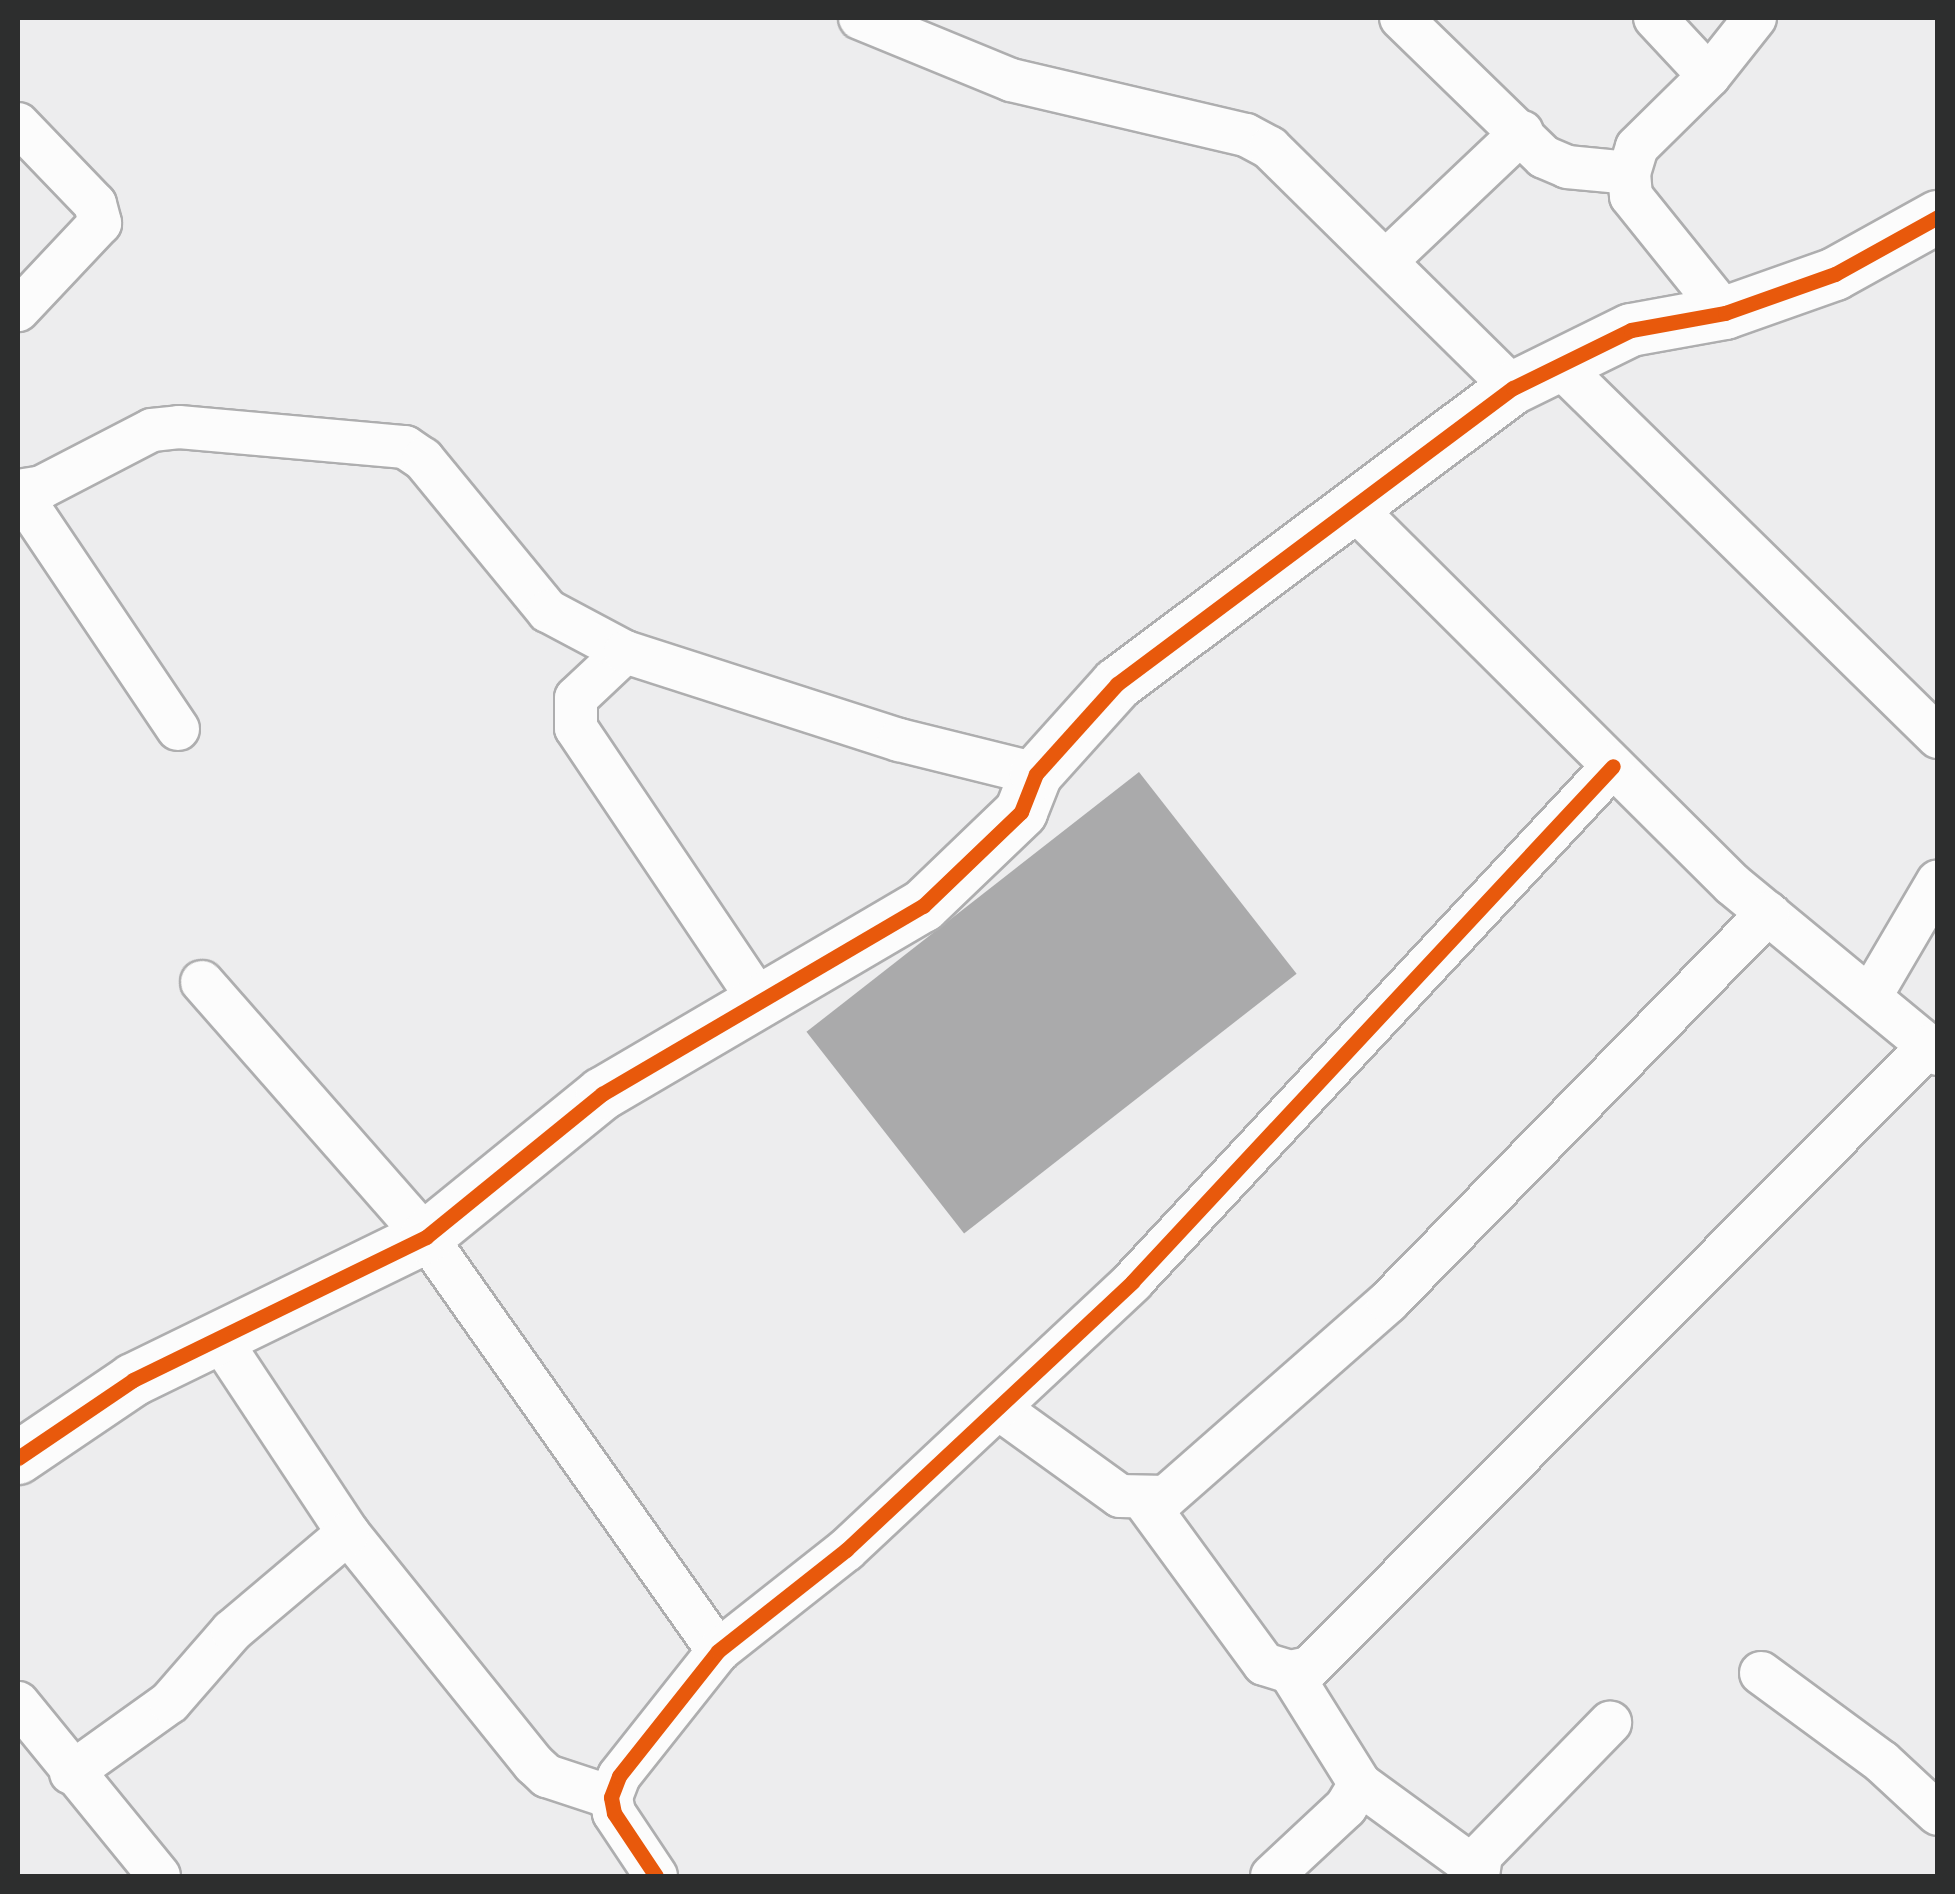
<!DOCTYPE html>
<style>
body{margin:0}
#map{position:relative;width:1955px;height:1894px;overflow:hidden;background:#ededee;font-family:"Nunito Sans",sans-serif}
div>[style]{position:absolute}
.building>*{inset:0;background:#aaaaab;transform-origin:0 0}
.roads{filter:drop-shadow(2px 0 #aeaeaf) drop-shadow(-2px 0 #aeaeaf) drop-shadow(0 2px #aeaeaf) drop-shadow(0 -2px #aeaeaf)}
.minor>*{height:42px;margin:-21px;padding:0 21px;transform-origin:21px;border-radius:21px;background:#fcfcfc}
.tertiary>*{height:52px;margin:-26px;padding:0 26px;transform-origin:26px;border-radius:26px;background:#fcfcfc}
.cycleway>*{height:15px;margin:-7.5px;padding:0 7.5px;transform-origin:7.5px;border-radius:7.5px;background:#e8590c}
span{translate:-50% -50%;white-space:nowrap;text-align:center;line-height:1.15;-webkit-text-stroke:10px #ecedef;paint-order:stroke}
.frame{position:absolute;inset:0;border:20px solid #2d2e2e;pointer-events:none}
</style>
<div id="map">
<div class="building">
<div style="left:1139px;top:772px;width:256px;height:422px;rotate:52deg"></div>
</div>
<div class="roads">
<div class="minor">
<div style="left:860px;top:18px;width:163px;rotate:22.3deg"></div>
<div style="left:1011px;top:80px;width:241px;rotate:13.2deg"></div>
<div style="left:1246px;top:135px;width:27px;rotate:28deg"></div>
<div style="left:1270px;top:148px;width:342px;rotate:44.6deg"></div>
<div style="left:1401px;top:18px;width:199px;rotate:44.2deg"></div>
<div style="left:1544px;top:157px;width:25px;rotate:23deg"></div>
<div style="left:1567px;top:167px;width:62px;rotate:5.5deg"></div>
<div style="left:1655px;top:18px;width:79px;rotate:47deg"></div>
<div style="left:18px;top:124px;width:111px;rotate:46.1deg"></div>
<div style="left:95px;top:204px;width:20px;rotate:75deg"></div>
<div style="left:100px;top:223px;width:120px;rotate:133.3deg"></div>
<div style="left:1387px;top:260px;width:186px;rotate:-43.5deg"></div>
<div style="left:1725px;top:313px;width:150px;rotate:-128.8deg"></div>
<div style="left:1631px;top:196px;width:23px;rotate:-95deg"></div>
<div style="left:1629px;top:173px;width:27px;rotate:-73deg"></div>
<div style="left:1637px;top:147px;width:101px;rotate:-44.6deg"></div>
<div style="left:1709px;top:76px;width:74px;rotate:-51.6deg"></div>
<div style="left:1557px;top:363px;width:534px;rotate:44.47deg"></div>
<div style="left:1350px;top:504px;width:539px;rotate:44.85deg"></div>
<div style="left:1732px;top:884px;width:267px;rotate:39.5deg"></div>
<div style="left:625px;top:652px;width:67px;rotate:136.8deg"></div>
<div style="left:576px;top:698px;width:30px;rotate:90deg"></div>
<div style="left:576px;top:728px;width:326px;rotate:56.1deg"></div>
<div style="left:178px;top:729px;width:287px;rotate:-123.9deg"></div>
<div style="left:18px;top:491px;width:24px;rotate:-9deg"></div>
<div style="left:42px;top:487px;width:124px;rotate:-27.4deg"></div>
<div style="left:152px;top:430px;width:27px;rotate:-6deg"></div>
<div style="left:179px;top:427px;width:227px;rotate:5.1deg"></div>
<div style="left:405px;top:447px;width:22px;rotate:34deg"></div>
<div style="left:423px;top:459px;width:197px;rotate:50.6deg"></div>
<div style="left:548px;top:611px;width:87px;rotate:28deg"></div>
<div style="left:625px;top:652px;width:288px;rotate:17.8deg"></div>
<div style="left:899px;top:740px;width:141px;rotate:13.9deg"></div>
<div style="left:202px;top:982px;width:339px;rotate:48.7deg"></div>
<div style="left:426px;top:1237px;width:507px;rotate:54.8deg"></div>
<div style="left:1870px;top:997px;width:134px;rotate:-59.6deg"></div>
<div style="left:219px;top:1338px;width:234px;rotate:56.5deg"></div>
<div style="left:348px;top:1533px;width:297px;rotate:51.2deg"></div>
<div style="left:534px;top:1764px;width:18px;rotate:43deg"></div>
<div style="left:547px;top:1776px;width:67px;rotate:18.2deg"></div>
<div style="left:998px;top:1408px;width:150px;rotate:35.8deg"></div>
<div style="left:1120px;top:1496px;width:46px;rotate:1.2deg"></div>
<div style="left:1166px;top:1497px;width:295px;rotate:-41.3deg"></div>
<div style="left:1388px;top:1302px;width:544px;rotate:-45.67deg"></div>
<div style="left:1144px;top:1500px;width:203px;rotate:53.8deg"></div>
<div style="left:1264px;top:1664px;width:27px;rotate:17deg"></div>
<div style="left:1290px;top:1672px;width:19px;rotate:-12deg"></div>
<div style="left:1309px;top:1668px;width:878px;rotate:-45.09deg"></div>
<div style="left:1761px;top:1673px;width:150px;rotate:36.3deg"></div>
<div style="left:1882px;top:1762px;width:76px;rotate:42.9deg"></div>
<div style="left:18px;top:1703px;width:223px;rotate:50.8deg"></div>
<div style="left:71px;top:1773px;width:122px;rotate:-35.6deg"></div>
<div style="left:170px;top:1702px;width:94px;rotate:-48.9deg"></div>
<div style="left:232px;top:1631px;width:152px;rotate:-40.2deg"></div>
<div style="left:1360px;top:1784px;width:146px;rotate:36.1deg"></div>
<div style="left:656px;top:1876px;width:76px;rotate:-123.7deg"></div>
<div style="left:614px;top:1813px;width:16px;rotate:-101deg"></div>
<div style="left:611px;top:1797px;width:22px;rotate:-69deg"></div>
<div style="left:619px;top:1776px;width:159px;rotate:-51.6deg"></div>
<div style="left:718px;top:1651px;width:163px;rotate:-38.3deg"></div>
<div style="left:846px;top:1550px;width:392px;rotate:-43.1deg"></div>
<div style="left:1132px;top:1282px;width:705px;rotate:-47.01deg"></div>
<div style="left:1272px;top:1876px;width:101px;rotate:-43deg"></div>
<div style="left:1346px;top:1807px;width:27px;rotate:-59deg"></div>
<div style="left:1360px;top:1784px;width:132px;rotate:-122deg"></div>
<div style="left:1478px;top:1876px;width:21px;rotate:-82deg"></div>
<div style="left:1481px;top:1855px;width:185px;rotate:-45.7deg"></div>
</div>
<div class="tertiary">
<div style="left:18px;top:1458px;width:139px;rotate:-34.1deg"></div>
<div style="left:133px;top:1380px;width:326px;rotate:-26deg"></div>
<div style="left:426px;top:1237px;width:227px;rotate:-39.1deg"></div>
<div style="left:602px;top:1094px;width:372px;rotate:-30.4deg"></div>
<div style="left:923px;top:906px;width:136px;rotate:-43.8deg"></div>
<div style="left:1021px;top:812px;width:41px;rotate:-68.5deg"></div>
<div style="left:1036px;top:774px;width:121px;rotate:-48deg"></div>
<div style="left:1117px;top:684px;width:494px;rotate:-36.8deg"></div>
<div style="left:1513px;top:388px;width:131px;rotate:-26.2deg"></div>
<div style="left:1631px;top:330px;width:96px;rotate:-10.3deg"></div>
<div style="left:1725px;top:313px;width:117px;rotate:-19.5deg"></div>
<div style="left:1835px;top:274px;width:118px;rotate:-29deg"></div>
</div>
</div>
<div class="cycleway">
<div style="left:18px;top:1458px;width:139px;rotate:-34.1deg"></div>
<div style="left:133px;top:1380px;width:326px;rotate:-26deg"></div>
<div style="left:426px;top:1237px;width:227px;rotate:-39.1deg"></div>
<div style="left:602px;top:1094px;width:372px;rotate:-30.4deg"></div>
<div style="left:923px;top:906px;width:136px;rotate:-43.8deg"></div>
<div style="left:1021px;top:812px;width:41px;rotate:-68.5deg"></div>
<div style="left:1036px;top:774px;width:121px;rotate:-48deg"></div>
<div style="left:1117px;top:684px;width:494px;rotate:-36.8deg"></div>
<div style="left:1513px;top:388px;width:131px;rotate:-26.2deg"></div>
<div style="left:1631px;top:330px;width:96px;rotate:-10.3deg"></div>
<div style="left:1725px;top:313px;width:117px;rotate:-19.5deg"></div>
<div style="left:1835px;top:274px;width:118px;rotate:-29deg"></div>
<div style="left:656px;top:1876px;width:76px;rotate:-123.7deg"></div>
<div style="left:614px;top:1813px;width:16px;rotate:-101deg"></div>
<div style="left:611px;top:1797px;width:22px;rotate:-69deg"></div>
<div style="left:619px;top:1776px;width:159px;rotate:-51.6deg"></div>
<div style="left:718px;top:1651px;width:163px;rotate:-38.3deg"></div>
<div style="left:846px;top:1550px;width:392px;rotate:-43.1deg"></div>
<div style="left:1132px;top:1282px;width:705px;rotate:-47.01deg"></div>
</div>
<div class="frame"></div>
</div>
